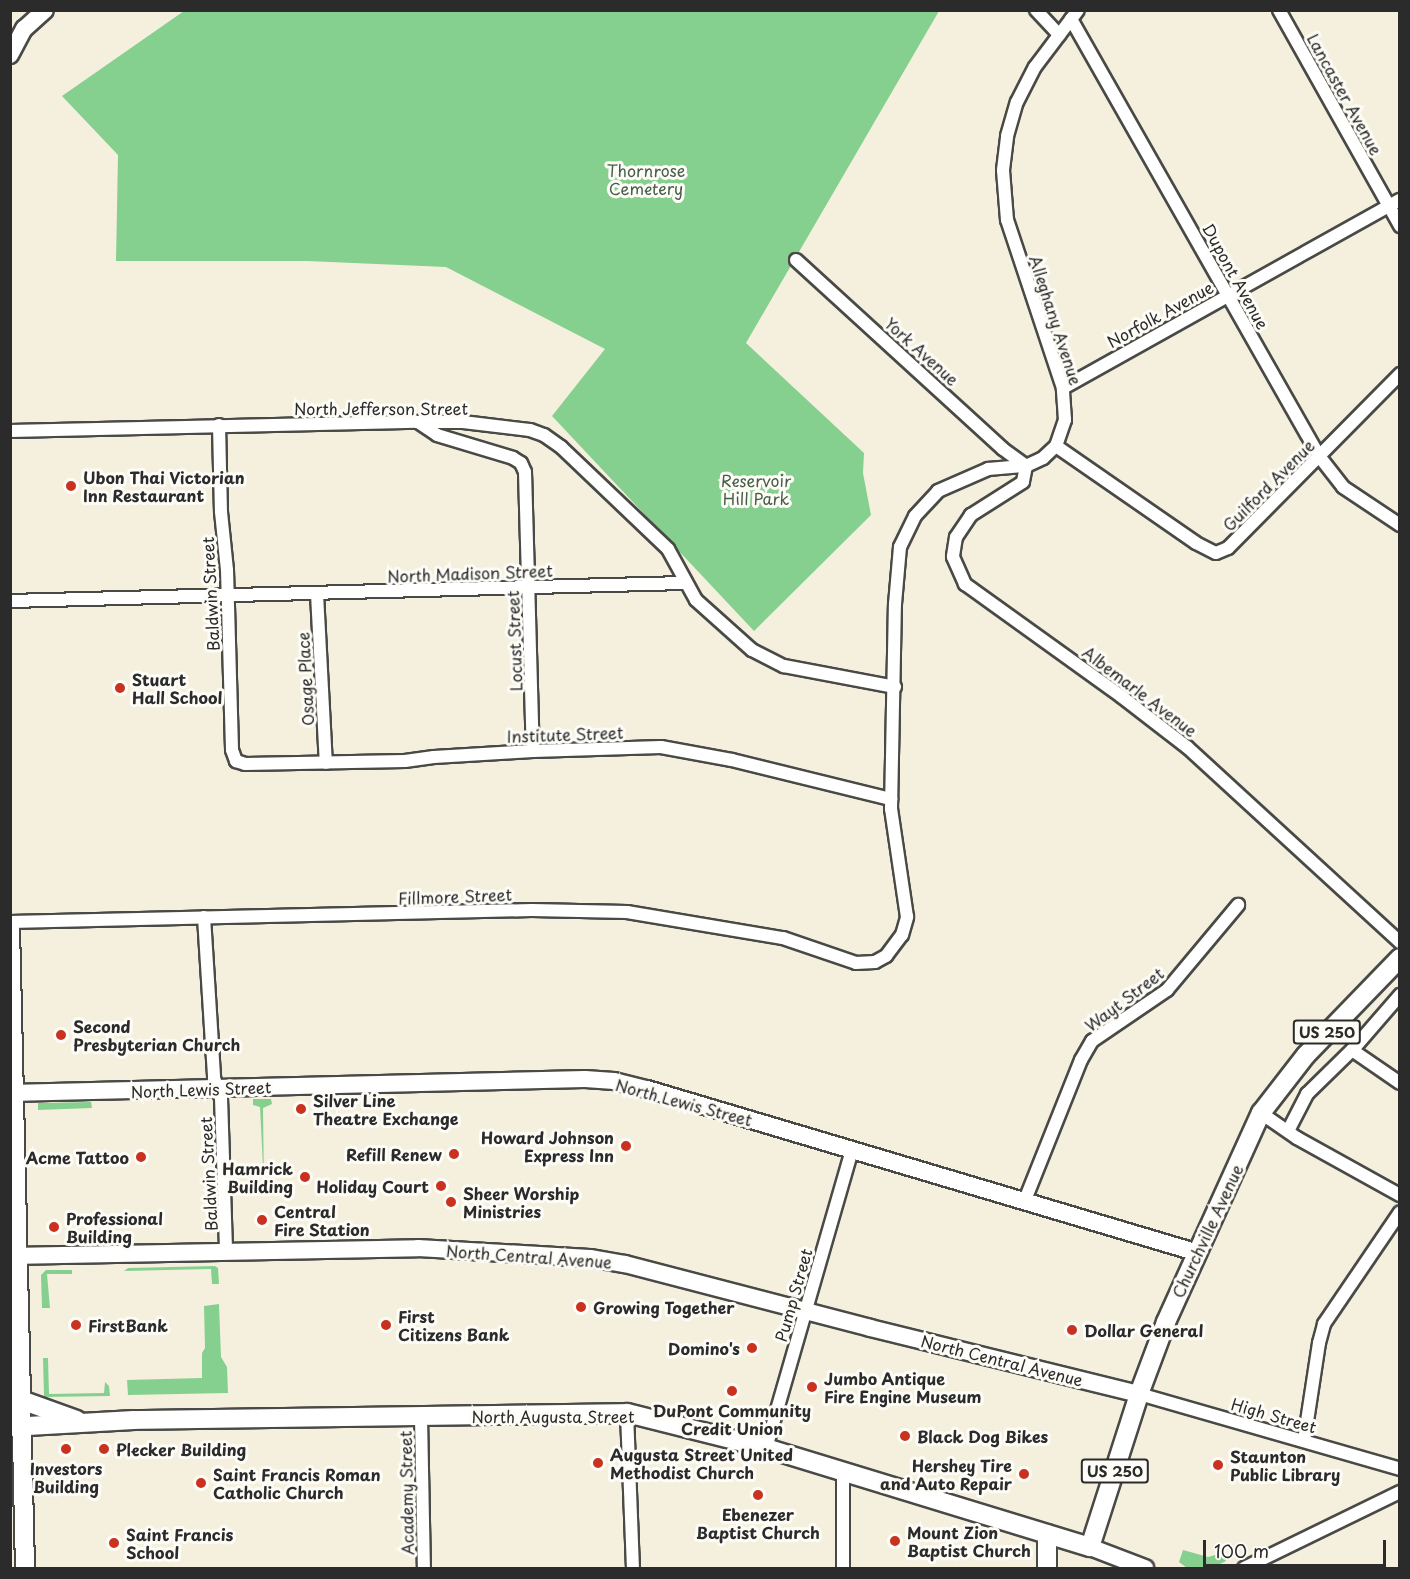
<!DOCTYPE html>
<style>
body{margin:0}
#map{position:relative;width:1410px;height:1579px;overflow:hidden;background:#f5f0de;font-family:"Playpen Sans",sans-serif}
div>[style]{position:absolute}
.green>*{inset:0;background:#85d08e}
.roads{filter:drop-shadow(2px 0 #494946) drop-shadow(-2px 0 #494946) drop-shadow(0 2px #494946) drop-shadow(0 -2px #494946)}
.street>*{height:12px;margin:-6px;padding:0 6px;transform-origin:6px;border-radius:6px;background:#fff}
.secondary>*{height:16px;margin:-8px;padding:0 8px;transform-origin:8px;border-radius:8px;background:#fff}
.primary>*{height:18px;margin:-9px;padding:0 9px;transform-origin:9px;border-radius:9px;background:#fff}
.dots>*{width:16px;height:16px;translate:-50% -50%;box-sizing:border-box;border:3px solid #fdfcf7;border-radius:50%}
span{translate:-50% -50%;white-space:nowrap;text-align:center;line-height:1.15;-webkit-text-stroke:6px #fdfcf7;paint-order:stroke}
.shield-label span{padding:2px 4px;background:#fdfcf7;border:2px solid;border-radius:4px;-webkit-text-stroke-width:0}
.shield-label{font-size:15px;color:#2b2b2b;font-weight:700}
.street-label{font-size:16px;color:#2b2b2b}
.park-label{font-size:16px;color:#465d49}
.poi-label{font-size:16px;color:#2b2b2b;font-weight:700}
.left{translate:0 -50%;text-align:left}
.right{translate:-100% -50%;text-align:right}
.frame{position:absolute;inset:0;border:12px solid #2b2b2b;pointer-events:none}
.scale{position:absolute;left:1203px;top:1540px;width:183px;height:27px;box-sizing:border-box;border:3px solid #2b2b2b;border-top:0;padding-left:8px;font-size:18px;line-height:21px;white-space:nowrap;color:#2b2b2b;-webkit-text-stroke:4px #fdfcf7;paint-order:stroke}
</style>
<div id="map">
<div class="green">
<div style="clip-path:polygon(184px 11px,939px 11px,746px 343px,864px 453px,863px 473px,871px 515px,754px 631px,552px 416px,605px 349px,446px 267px,307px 261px,116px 261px,118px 155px,62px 96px)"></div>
<div style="clip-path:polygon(253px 1099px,271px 1099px,272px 1104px,263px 1108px,264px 1187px,260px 1107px,253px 1105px)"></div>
<div style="clip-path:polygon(91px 1102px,92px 1108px,38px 1110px,38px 1103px)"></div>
<div style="clip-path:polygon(215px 1266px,218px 1268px,219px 1284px,212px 1284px,211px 1269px,124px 1271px,128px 1268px)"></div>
<div style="clip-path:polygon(46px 1270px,72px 1270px,72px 1274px,47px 1274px,50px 1308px,42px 1308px,41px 1275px)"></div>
<div style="clip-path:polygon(219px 1304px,221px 1357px,227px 1367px,228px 1393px,128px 1395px,127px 1380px,202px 1378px,202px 1353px,205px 1348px,204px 1306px)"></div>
<div style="clip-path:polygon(43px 1358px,48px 1358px,49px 1394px,104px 1393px,105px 1382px,109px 1386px,110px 1396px,44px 1397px)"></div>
<div style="clip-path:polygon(1183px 1550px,1208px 1557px,1222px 1553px,1226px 1561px,1212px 1568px,1187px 1568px,1179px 1562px)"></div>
</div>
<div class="roads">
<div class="street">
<div style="left:1036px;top:10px;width:34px;rotate:47deg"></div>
<div style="left:1279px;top:10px;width:248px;rotate:60.7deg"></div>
<div style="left:1071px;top:19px;width:502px;rotate:60.42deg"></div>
<div style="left:1319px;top:456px;width:39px;rotate:52deg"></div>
<div style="left:1343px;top:487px;width:69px;rotate:33.7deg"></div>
<div style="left:796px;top:260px;width:280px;rotate:42.4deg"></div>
<div style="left:1003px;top:449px;width:29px;rotate:36deg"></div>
<div style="left:1026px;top:466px;width:16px;rotate:101deg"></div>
<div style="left:1023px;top:482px;width:62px;rotate:147.6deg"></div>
<div style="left:971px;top:515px;width:27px;rotate:124deg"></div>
<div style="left:956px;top:537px;width:20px;rotate:99deg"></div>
<div style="left:953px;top:557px;width:30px;rotate:66deg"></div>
<div style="left:965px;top:584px;width:193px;rotate:35.7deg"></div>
<div style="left:1122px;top:697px;width:82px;rotate:37.6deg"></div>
<div style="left:1187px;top:747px;width:289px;rotate:42.5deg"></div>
<div style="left:1063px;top:388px;width:386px;rotate:-29.2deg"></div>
<div style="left:418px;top:422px;width:23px;rotate:34deg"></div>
<div style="left:437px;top:435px;width:79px;rotate:16.8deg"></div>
<div style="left:513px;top:458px;width:9px;rotate:32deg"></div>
<div style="left:521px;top:463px;width:10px;rotate:66deg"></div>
<div style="left:525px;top:472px;width:279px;rotate:88.4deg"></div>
<div style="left:219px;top:425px;width:87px;rotate:88.7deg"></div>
<div style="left:221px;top:512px;width:58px;rotate:84.1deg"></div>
<div style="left:227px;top:570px;width:180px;rotate:88.4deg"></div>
<div style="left:232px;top:750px;width:12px;rotate:70deg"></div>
<div style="left:236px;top:761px;width:9px;rotate:18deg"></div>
<div style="left:245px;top:764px;width:160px;rotate:-1.1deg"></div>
<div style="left:405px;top:761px;width:29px;rotate:-8deg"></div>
<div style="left:434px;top:757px;width:99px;rotate:-3.5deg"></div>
<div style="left:533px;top:751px;width:128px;rotate:-1.8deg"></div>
<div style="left:661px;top:747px;width:72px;rotate:10.4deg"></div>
<div style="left:732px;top:760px;width:164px;rotate:13.8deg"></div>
<div style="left:10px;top:431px;width:407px;rotate:-1.3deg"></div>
<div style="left:417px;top:422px;width:46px"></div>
<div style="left:463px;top:422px;width:67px;rotate:6.8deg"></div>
<div style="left:530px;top:430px;width:15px;rotate:20deg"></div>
<div style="left:544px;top:435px;width:21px;rotate:35deg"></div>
<div style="left:561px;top:447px;width:148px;rotate:43.6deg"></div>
<div style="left:668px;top:549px;width:58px;rotate:61.2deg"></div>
<div style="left:696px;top:600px;width:75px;rotate:41.8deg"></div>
<div style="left:752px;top:650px;width:36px;rotate:27deg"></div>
<div style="left:784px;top:666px;width:113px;rotate:10.7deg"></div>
<div style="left:1056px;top:446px;width:170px;rotate:34.7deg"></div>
<div style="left:1196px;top:543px;width:22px;rotate:27deg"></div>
<div style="left:1216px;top:553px;width:13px;rotate:-23deg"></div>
<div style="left:1228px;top:548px;width:245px;rotate:-45.3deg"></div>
<div style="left:317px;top:594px;width:169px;rotate:87deg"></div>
<div style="left:10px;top:601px;width:676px;rotate:-1.53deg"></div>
<div style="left:204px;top:917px;width:161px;rotate:86.4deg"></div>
<div style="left:214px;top:1078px;width:21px;rotate:71deg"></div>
<div style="left:221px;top:1098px;width:153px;rotate:88.1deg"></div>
<div style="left:10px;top:922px;width:522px;rotate:-1.32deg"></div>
<div style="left:532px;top:910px;width:95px;rotate:1.2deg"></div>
<div style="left:627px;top:912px;width:158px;rotate:9.5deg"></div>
<div style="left:783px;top:938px;width:77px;rotate:18.9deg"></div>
<div style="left:856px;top:963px;width:19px;rotate:-3deg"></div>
<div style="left:875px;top:962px;width:13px;rotate:-29deg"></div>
<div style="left:886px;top:956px;width:26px;rotate:-53deg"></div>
<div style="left:902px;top:935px;width:19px;rotate:-74deg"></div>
<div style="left:907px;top:917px;width:109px;rotate:-98.4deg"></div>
<div style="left:891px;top:809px;width:205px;rotate:-88.9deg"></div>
<div style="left:895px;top:604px;width:57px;rotate:-85deg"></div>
<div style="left:900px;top:547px;width:34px;rotate:-64deg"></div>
<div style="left:915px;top:516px;width:34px;rotate:-47deg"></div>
<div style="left:938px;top:491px;width:55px;rotate:-23.7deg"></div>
<div style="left:988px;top:469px;width:38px;rotate:-5deg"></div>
<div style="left:1026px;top:466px;width:19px;rotate:-25deg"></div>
<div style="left:1043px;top:458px;width:18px;rotate:-43deg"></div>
<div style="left:1056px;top:446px;width:28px;rotate:-71deg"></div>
<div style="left:1065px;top:420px;width:32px;rotate:-94deg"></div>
<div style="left:1063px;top:388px;width:177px;rotate:-108.4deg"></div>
<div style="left:1007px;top:220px;width:50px;rotate:-94.6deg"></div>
<div style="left:1003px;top:170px;width:34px;rotate:-83deg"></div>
<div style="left:1007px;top:136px;width:35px;rotate:-74deg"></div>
<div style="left:1017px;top:102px;width:39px;rotate:-63deg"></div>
<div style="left:1035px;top:67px;width:71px;rotate:-53deg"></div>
<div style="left:1352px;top:1050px;width:58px;rotate:34.5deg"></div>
<div style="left:1261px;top:1113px;width:44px;rotate:34.8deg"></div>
<div style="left:1297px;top:1138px;width:118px;rotate:29deg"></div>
<div style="left:1288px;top:1131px;width:42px;rotate:-62.8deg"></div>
<div style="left:1307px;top:1094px;width:67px;rotate:-44.4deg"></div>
<div style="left:1355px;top:1047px;width:69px;rotate:-49.1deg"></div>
<div style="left:1025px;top:1200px;width:151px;rotate:-68.2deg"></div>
<div style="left:1081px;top:1060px;width:22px;rotate:-60deg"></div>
<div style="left:1092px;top:1041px;width:91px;rotate:-34.2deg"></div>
<div style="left:1167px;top:990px;width:111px;rotate:-50.1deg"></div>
<div style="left:1139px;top:1394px;width:272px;rotate:16deg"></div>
<div style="left:627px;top:1413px;width:155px;rotate:87.8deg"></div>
<div style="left:421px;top:1417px;width:151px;rotate:88.9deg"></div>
<div style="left:1304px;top:1441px;width:99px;rotate:-81.3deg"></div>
<div style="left:1319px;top:1343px;width:20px;rotate:-75deg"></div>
<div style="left:1324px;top:1324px;width:135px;rotate:-55.8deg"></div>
<div style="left:766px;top:1448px;width:310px;rotate:-73.9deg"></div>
<div style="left:843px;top:1568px;width:96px;rotate:-90deg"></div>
<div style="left:1244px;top:1568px;width:174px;rotate:-26deg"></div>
</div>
<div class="secondary">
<div style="left:10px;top:55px;width:30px;rotate:-62deg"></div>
<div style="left:24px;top:29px;width:28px;rotate:-42deg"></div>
<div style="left:10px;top:1093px;width:575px;rotate:-1.39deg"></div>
<div style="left:585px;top:1079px;width:29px;rotate:4deg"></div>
<div style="left:614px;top:1081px;width:34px;rotate:14deg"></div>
<div style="left:647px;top:1089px;width:572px;rotate:16.56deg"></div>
<div style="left:10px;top:1256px;width:408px;rotate:-1.1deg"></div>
<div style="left:418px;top:1248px;width:172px;rotate:3.3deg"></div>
<div style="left:590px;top:1258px;width:36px;rotate:10deg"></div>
<div style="left:625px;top:1264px;width:253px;rotate:14.6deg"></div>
<div style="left:870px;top:1328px;width:277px;rotate:13.8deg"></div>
<div style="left:1090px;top:1547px;width:59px;rotate:20.9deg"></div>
</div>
<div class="primary">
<div style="left:10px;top:927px;width:641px;rotate:88.66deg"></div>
<div style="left:21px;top:1400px;width:59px;rotate:19.7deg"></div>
<div style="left:10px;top:1427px;width:124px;rotate:-3.2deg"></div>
<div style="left:134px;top:1420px;width:493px;rotate:-0.8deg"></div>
<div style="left:627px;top:1413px;width:143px;rotate:14.1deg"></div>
<div style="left:766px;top:1448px;width:339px;rotate:17deg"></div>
<div style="left:1090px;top:1547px;width:161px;rotate:-72.2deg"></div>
<div style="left:1139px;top:1394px;width:77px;rotate:-69.4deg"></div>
<div style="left:1166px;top:1322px;width:230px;rotate:-65.6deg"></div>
<div style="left:1261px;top:1113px;width:73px;rotate:-52.2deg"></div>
<div style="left:1306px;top:1055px;width:135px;rotate:-45.9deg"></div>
<div style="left:1047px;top:1568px;width:34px;rotate:-90deg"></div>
</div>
</div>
<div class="dots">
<div style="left:71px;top:486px;background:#c8321e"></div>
<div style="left:120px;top:688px;background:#c8321e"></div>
<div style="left:61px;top:1035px;background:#c8321e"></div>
<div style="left:301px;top:1109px;background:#c8321e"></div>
<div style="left:626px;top:1146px;background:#c8321e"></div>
<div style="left:454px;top:1154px;background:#c8321e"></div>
<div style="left:141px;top:1157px;background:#c8321e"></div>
<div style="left:305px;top:1177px;background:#c8321e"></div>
<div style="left:441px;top:1186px;background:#c8321e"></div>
<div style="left:451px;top:1202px;background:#c8321e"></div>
<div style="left:262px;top:1220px;background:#c8321e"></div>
<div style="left:54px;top:1227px;background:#c8321e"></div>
<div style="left:581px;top:1307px;background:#c8321e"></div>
<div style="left:76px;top:1325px;background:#c8321e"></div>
<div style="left:386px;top:1325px;background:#c8321e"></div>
<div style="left:1072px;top:1330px;background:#c8321e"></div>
<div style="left:752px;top:1348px;background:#c8321e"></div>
<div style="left:812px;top:1387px;background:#c8321e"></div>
<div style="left:732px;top:1391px;background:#c8321e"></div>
<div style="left:905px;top:1436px;background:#c8321e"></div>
<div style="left:66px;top:1449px;background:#c8321e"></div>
<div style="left:104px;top:1449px;background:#c8321e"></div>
<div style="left:598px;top:1463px;background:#c8321e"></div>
<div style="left:1218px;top:1465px;background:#c8321e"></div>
<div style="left:1024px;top:1474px;background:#c8321e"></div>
<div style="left:201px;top:1483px;background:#c8321e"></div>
<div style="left:758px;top:1495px;background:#c8321e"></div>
<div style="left:895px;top:1541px;background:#c8321e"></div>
<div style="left:114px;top:1543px;background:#c8321e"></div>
</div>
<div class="shield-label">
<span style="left:1327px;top:1032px">US 250</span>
<span style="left:1115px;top:1471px">US 250</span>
</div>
<div class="street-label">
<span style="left:1345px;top:94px;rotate:61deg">Lancaster Avenue</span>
<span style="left:1236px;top:276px;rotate:61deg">Dupont Avenue</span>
<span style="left:1160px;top:314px;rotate:-29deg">Norfolk Avenue</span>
<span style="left:1056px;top:320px;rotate:72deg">Alleghany Avenue</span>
<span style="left:922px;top:351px;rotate:42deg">York Avenue</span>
<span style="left:381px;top:408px">North Jefferson Street</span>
<span style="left:1268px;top:485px;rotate:-45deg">Guilford Avenue</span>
<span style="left:470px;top:573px;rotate:-2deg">North Madison Street</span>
<span style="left:210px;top:594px;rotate:-93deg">Baldwin Street</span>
<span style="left:514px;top:641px;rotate:-92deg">Locust Street</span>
<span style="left:305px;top:679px;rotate:-93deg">Osage Place</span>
<span style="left:1140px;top:691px;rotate:37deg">Albemarle Avenue</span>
<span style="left:565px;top:734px;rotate:-2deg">Institute Street</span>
<span style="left:455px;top:896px;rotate:-2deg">Fillmore Street</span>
<span style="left:1124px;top:999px;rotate:-37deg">Wayt Street</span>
<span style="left:201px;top:1089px;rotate:-2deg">North Lewis Street</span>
<span style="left:684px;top:1102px;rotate:15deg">North Lewis Street</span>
<span style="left:208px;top:1174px;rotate:-93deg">Baldwin Street</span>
<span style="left:1207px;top:1231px;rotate:-65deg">Churchville Avenue</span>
<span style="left:529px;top:1256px;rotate:4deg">North Central Avenue</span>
<span style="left:793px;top:1295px;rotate:-74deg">Pump Street</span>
<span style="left:1002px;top:1360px;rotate:14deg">North Central Avenue</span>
<span style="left:1274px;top:1415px;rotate:16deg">High Street</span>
<span style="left:553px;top:1416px">North Augusta Street</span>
<span style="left:406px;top:1493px;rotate:-91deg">Academy Street</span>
</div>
<div class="park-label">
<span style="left:646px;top:179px">Thornrose<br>Cemetery</span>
<span style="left:756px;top:489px">Reservoir<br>Hill Park</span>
</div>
<div class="poi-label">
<span class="left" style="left:83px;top:486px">Ubon Thai Victorian<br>Inn Restaurant</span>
<span class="left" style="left:132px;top:688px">Stuart<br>Hall School</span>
<span class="left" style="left:73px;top:1035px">Second<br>Presbyterian Church</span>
<span class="left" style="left:313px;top:1109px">Silver Line<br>Theatre Exchange</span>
<span class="right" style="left:614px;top:1146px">Howard Johnson<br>Express Inn</span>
<span class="right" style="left:442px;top:1154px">Refill Renew</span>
<span class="right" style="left:129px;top:1157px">Acme Tattoo</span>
<span class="right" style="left:293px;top:1177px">Hamrick<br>Building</span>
<span class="right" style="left:429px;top:1186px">Holiday Court</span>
<span class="left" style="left:463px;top:1202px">Sheer Worship<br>Ministries</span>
<span class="left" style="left:274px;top:1220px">Central<br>Fire Station</span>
<span class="left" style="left:66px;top:1227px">Professional<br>Building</span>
<span class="left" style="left:593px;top:1307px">Growing Together</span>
<span class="left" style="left:398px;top:1325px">First<br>Citizens Bank</span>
<span class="left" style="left:88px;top:1325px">FirstBank</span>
<span class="left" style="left:1084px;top:1330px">Dollar General</span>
<span class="right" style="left:740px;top:1348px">Domino's</span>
<span class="left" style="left:824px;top:1387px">Jumbo Antique<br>Fire Engine Museum</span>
<span style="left:732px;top:1419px">DuPont Community<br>Credit Union</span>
<span class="left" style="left:917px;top:1436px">Black Dog Bikes</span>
<span class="left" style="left:116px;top:1449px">Plecker Building</span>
<span class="left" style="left:610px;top:1463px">Augusta Street United<br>Methodist Church</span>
<span class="left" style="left:1230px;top:1465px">Staunton<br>Public Library</span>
<span class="right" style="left:1012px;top:1474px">Hershey Tire<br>and Auto Repair</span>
<span style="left:66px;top:1477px">Investors<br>Building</span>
<span class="left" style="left:213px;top:1483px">Saint Francis Roman<br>Catholic Church</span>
<span style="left:758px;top:1523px">Ebenezer<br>Baptist Church</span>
<span class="left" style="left:907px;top:1541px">Mount Zion<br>Baptist Church</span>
<span class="left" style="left:126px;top:1543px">Saint Francis<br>School</span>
</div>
<div class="frame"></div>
<div class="scale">100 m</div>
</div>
